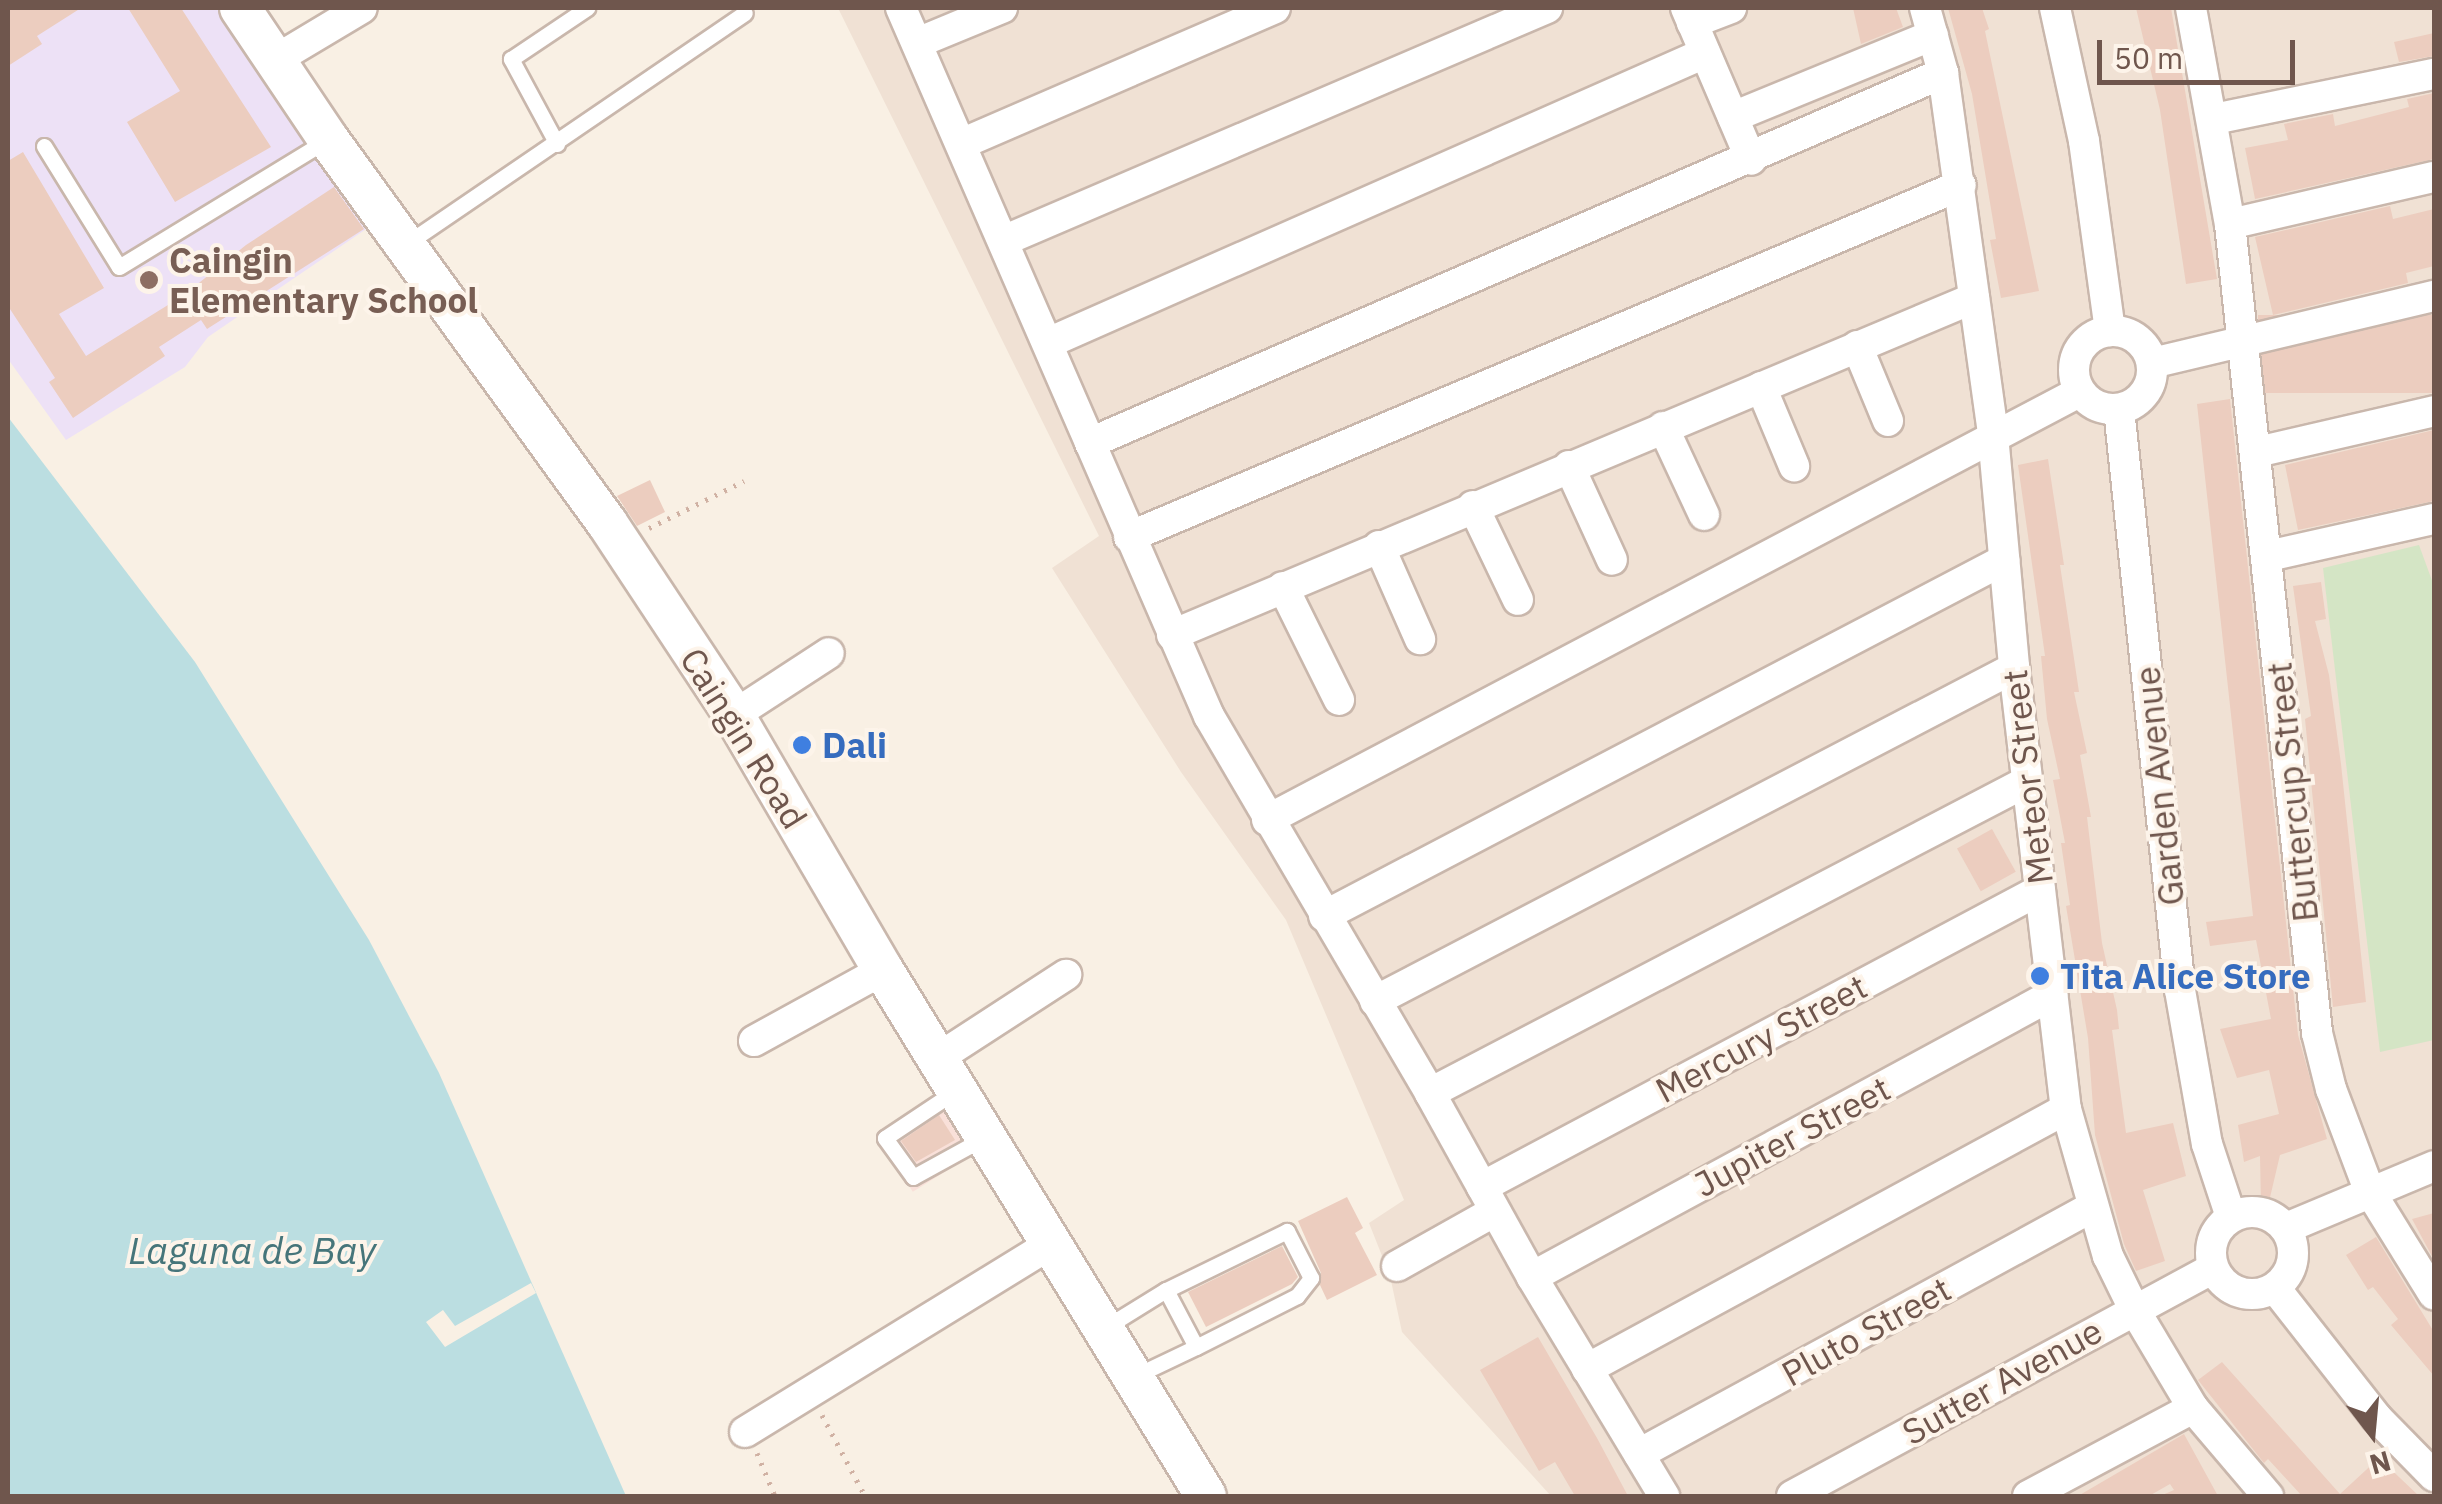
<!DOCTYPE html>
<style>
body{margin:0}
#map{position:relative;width:2442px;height:1504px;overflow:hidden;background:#f9f0e4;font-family:"IBM Plex Sans",sans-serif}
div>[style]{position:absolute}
.residential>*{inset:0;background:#f0e1d4}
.commercial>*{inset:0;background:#f9e0d9;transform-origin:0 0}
.education>*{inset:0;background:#ede1f6}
.green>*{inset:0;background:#d4e5c5}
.water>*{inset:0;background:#bbdee1}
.pier>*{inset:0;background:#f9f0e4}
.building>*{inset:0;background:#eccdbf;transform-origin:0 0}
.path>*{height:5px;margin-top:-2.5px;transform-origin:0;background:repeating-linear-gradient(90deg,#d0b1a3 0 2.5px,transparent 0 10.5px)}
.roads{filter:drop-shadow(2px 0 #c9b7ac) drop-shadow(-2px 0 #c9b7ac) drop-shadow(0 2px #c9b7ac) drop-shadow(0 -2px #c9b7ac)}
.lane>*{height:15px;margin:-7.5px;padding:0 7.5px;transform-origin:7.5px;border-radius:7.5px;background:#fff}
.street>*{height:30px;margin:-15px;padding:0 15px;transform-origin:15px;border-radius:15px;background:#fff}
.street>.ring{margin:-15px;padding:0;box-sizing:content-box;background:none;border:30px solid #fff;border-radius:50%}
.secondary>*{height:40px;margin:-20px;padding:0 20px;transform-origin:20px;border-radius:20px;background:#fff}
.dots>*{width:28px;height:28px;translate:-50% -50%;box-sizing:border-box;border:5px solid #fdf4ea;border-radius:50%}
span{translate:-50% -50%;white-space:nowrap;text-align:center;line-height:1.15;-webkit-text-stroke:8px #fdf4ea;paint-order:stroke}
.education-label{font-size:35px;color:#785e54;font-weight:700}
.left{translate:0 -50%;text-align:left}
.street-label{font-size:35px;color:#6f564d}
.shop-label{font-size:35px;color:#366cbe;font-weight:700}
.water-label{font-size:38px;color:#46757a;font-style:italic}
.frame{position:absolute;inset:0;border:10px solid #6f564d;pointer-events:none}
.north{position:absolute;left:2322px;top:1384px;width:100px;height:100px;-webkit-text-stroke:8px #fdf4ea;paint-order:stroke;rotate:164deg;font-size:28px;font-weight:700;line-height:40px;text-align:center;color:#6f564d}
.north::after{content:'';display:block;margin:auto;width:35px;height:45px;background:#6f564d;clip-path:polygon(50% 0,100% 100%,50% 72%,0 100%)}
.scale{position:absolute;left:2097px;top:40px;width:198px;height:45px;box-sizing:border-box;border:5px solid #6f564d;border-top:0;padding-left:12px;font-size:30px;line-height:35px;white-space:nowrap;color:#6f564d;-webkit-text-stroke:8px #fdf4ea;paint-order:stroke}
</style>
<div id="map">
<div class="residential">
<div style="clip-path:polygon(838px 8px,2434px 8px,2434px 1496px,1551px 1496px,1402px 1332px,1390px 1276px,1369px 1223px,1404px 1200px,1286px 920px,1181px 772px,1052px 568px,1099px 536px)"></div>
</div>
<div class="commercial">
<div style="left:946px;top:1092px;width:67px;height:81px;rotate:58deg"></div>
</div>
<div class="education">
<div style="clip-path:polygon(8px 8px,232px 8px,375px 223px,208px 337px,185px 367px,66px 440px,8px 359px)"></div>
</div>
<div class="green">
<div style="clip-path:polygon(2419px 545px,2434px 586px,2434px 1040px,2380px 1052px,2323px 568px)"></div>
</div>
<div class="water">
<div style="clip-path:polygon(8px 417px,195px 662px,369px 940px,439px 1073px,626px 1496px,8px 1496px)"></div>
</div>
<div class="pier">
<div style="clip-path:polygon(531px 1283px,536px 1293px,445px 1347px,426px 1322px,443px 1310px,455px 1326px)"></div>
</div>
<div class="building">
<div style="clip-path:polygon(8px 8px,81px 8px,37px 36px,42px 44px,8px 66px)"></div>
<div style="clip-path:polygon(128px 8px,181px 8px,271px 147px,175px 202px,127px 122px,180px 91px)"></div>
<div style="clip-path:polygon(1853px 8px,1896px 8px,1903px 27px,1861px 44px)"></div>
<div style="clip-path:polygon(1948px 8px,1982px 8px,1989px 29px,1985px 31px,2039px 291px,2001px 298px,1990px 240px,1996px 239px,1972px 94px)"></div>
<div style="clip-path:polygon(2136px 8px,2171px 8px,2217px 279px,2186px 284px,2160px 110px)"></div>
<div style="clip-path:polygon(2434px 33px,2434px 56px,2399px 62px,2394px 42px)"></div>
<div style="clip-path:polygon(2434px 93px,2434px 159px,2255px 199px,2245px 148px,2288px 140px,2284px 124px,2333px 114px,2335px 126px,2409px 107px,2407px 99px)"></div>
<div style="clip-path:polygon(23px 152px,104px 288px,59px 314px,86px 356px,184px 295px,246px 245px,334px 187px,364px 229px,207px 329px,201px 320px,159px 347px,165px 356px,73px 418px,49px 382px,55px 378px,8px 306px,8px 161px)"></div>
<div style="clip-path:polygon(2390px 206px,2393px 219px,2434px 209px,2434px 266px,2406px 273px,2408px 283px,2273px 315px,2255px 237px)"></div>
<div style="left:2434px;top:315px;width:78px;height:176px;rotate:90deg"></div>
<div style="clip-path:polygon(2230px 399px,2298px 1035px,2327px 1139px,2280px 1155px,2268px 1206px,2261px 1205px,2260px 1156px,2244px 1162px,2238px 1125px,2279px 1114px,2269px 1070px,2237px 1078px,2220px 1029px,2271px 1019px,2256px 940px,2210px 946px,2206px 922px,2253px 916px,2197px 404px)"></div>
<div style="clip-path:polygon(2434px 430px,2434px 501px,2298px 530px,2285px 465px)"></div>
<div style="clip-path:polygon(2048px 459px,2064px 565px,2060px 565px,2079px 692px,2074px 692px,2087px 753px,2080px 755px,2091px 817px,2087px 817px,2102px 943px,2117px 1010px,2119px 1029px,2112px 1030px,2126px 1133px,2173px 1123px,2186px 1176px,2143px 1190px,2165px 1261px,2136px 1271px,2124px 1244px,2095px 1135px,2088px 1038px,2066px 906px,2070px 905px,2061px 843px,2065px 843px,2053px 780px,2060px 779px,2047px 719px,2041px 656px,2045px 656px,2018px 465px)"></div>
<div style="clip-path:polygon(650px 480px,665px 512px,637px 526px,617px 496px)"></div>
<div style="clip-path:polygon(2321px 582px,2326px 619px,2315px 621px,2329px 675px,2341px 764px,2366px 1002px,2333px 1007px,2305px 719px,2311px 716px,2293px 586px)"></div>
<div style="left:1992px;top:829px;width:49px;height:40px;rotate:61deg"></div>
<div style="clip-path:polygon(939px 1115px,955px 1140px,916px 1162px,901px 1141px)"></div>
<div style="clip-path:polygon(1347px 1197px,1363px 1228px,1355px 1233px,1377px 1275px,1327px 1300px,1320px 1285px,1321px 1273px,1298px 1221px)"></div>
<div style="clip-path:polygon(2434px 1213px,2434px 1260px,2412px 1219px)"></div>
<div style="clip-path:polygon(2376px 1237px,2434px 1332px,2434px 1376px,2391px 1325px,2398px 1319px,2373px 1287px,2368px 1290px,2346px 1255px)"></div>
<div style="clip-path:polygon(1282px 1246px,1298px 1277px,1292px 1284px,1206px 1327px,1188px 1292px)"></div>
<div style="clip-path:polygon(1538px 1337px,1597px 1438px,1628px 1496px,1575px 1496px,1555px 1462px,1539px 1471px,1480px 1370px)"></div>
<div style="clip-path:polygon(2222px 1362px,2340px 1494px,2379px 1458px,2419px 1496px,2302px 1496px,2268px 1459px,2264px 1463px,2198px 1380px)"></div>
<div style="clip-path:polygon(2184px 1434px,2218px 1496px,2160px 1496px,2174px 1490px,2170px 1484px,2149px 1496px,2078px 1496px)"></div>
</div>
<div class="path">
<div style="left:649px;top:528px;width:106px;rotate:-26.3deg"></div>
<div style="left:822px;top:1415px;width:92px;rotate:62deg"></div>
<div style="left:757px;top:1453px;width:47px;rotate:67.3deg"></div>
</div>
<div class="roads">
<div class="lane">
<div style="left:557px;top:144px;width:97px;rotate:-118.4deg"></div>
<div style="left:511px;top:59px;width:92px;rotate:-33.9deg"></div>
<div style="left:44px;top:146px;width:142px;rotate:58.2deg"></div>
<div style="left:119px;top:267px;width:244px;rotate:-31.4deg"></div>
<div style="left:406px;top:244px;width:410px;rotate:-34.3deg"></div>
<div style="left:954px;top:1092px;width:83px;rotate:146.3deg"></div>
<div style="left:885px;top:1138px;width:48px;rotate:54.3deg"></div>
<div style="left:913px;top:1177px;width:81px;rotate:-28.8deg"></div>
<div style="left:1106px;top:1327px;width:70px;rotate:-31.7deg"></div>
<div style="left:1135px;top:1376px;width:68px;rotate:-25.4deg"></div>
<div style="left:1196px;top:1347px;width:113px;rotate:-26.8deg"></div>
<div style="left:1297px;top:1296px;width:23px;rotate:-52deg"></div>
<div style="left:1311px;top:1278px;width:53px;rotate:-117.1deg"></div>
<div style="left:1287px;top:1231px;width:135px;rotate:154deg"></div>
<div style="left:1166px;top:1290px;width:64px;rotate:62.2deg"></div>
</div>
<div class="street">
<div style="left:901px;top:8px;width:772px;rotate:66.49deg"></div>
<div style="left:1209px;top:716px;width:437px;rotate:59.6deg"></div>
<div style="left:1430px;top:1093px;width:210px;rotate:61deg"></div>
<div style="left:1532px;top:1277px;width:256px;rotate:58.9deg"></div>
<div style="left:1686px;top:8px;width:165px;rotate:66.8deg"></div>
<div style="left:1925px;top:8px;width:67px;rotate:74.5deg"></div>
<div style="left:1943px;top:73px;width:365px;rotate:82.1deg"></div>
<div style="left:1993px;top:435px;width:234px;rotate:84.8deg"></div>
<div style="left:2014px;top:668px;width:444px;rotate:83.3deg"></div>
<div style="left:2066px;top:1109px;width:153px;rotate:74.1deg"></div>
<div style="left:2108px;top:1256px;width:59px;rotate:63.9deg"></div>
<div style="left:2134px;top:1309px;width:115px;rotate:59.2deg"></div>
<div style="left:2193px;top:1408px;width:116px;rotate:49.6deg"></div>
<div style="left:2055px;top:8px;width:136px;rotate:77.7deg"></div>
<div style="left:2084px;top:141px;width:192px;rotate:82.2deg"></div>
<div style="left:2191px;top:8px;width:219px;rotate:79.8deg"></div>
<div style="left:2230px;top:224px;width:814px;rotate:83.86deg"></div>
<div style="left:2317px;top:1033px;width:58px;rotate:76deg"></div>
<div style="left:2331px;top:1089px;width:108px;rotate:69.4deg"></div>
<div style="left:2369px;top:1190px;width:123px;rotate:58.2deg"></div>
<div style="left:1692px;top:23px;width:42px;rotate:-21deg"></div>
<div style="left:917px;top:43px;width:92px;rotate:-22.4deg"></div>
<div style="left:275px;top:60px;width:101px;rotate:-30.9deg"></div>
<div style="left:1733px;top:117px;width:216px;rotate:-22.3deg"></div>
<div style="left:2214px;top:119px;width:225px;rotate:-11.6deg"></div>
<div style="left:961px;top:144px;width:342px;rotate:-23.4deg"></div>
<div style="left:2230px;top:224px;width:209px;rotate:-13deg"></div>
<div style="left:1003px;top:241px;width:592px;rotate:-23.19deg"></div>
<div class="ring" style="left:2074px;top:331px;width:48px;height:48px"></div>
<div style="left:1048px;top:343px;width:718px;rotate:-23.82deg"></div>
<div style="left:1857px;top:346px;width:81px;rotate:67.5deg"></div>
<div style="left:2152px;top:363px;width:290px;rotate:-13.4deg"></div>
<div style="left:1761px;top:387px;width:86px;rotate:67.3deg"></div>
<div style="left:2119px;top:409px;width:584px;rotate:84.01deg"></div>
<div style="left:2180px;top:990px;width:156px;rotate:80.1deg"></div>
<div style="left:2207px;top:1144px;width:77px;rotate:71.8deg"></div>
<div style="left:1663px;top:427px;width:97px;rotate:65deg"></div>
<div style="left:1090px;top:443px;width:930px;rotate:-23.45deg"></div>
<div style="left:2257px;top:452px;width:182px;rotate:-13deg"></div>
<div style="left:1569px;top:466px;width:103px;rotate:65.4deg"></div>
<div style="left:1473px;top:506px;width:104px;rotate:64.4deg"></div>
<div style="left:1129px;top:537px;width:903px;rotate:-22.93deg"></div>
<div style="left:1379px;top:546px;width:102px;rotate:66.2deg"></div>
<div style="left:2268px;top:556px;width:170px;rotate:-12.6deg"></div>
<div style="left:1283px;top:587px;width:126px;rotate:63.6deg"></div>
<div style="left:1172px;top:635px;width:870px;rotate:-22.79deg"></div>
<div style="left:734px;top:715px;width:113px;rotate:-33.1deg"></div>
<div style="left:1267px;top:820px;width:918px;rotate:-27.79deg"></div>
<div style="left:1324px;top:916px;width:768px;rotate:-27.63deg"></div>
<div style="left:1375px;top:1001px;width:721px;rotate:-27.53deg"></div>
<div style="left:754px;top:1041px;width:147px;rotate:-28.8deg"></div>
<div style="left:938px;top:1058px;width:153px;rotate:-33deg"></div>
<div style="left:1430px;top:1093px;width:672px;rotate:-27.56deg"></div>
<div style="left:1482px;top:1187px;width:632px;rotate:-28.02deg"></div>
<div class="ring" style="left:2211px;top:1212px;width:52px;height:52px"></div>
<div style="left:2286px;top:1228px;width:160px;rotate:-22.7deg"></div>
<div style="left:1397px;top:1266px;width:112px;rotate:-29.3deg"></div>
<div style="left:1532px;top:1277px;width:592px;rotate:-28.47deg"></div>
<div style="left:2275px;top:1288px;width:164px;rotate:51.9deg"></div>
<div style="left:2376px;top:1417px;width:83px;rotate:45.5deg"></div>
<div style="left:1587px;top:1369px;width:545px;rotate:-28.49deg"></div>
<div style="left:745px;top:1432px;width:363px;rotate:-31.6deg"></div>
<div style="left:1639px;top:1454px;width:516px;rotate:-28.6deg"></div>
<div style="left:1792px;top:1496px;width:479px;rotate:-28.4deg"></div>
<div style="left:2028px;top:1496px;width:187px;rotate:-28.1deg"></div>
</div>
<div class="secondary">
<div style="left:240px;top:8px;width:158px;rotate:56.1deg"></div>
<div style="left:328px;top:139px;width:475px;rotate:54deg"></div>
<div style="left:607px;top:523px;width:230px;rotate:56.5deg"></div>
<div style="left:734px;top:715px;width:295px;rotate:59.7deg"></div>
<div style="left:883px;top:970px;width:617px;rotate:58.45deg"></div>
</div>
</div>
<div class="dots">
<div style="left:149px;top:280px;background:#8d6e63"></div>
<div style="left:802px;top:745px;background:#3f7fe0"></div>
<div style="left:2040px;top:976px;background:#3f7fe0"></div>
</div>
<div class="education-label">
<span class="left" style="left:169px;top:280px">Caingin<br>Elementary School</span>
</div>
<div class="street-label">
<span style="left:744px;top:738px;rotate:58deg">Caingin Road</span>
<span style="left:2027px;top:777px;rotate:-97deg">Meteor Street</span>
<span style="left:2159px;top:786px;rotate:-96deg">Garden Avenue</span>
<span style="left:2292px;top:792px;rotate:-96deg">Buttercup Street</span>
<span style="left:1761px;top:1038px;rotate:-28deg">Mercury Street</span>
<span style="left:1792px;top:1136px;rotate:-28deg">Jupiter Street</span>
<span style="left:1866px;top:1331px;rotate:-29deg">Pluto Street</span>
<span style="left:2002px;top:1381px;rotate:-29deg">Sutter Avenue</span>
</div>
<div class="shop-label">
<span class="left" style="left:822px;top:745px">Dali</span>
<span class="left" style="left:2060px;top:976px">Tita Alice Store</span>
</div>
<div class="water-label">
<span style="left:252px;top:1250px">Laguna de Bay</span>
</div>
<div class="frame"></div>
<div class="north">N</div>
<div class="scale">50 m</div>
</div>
